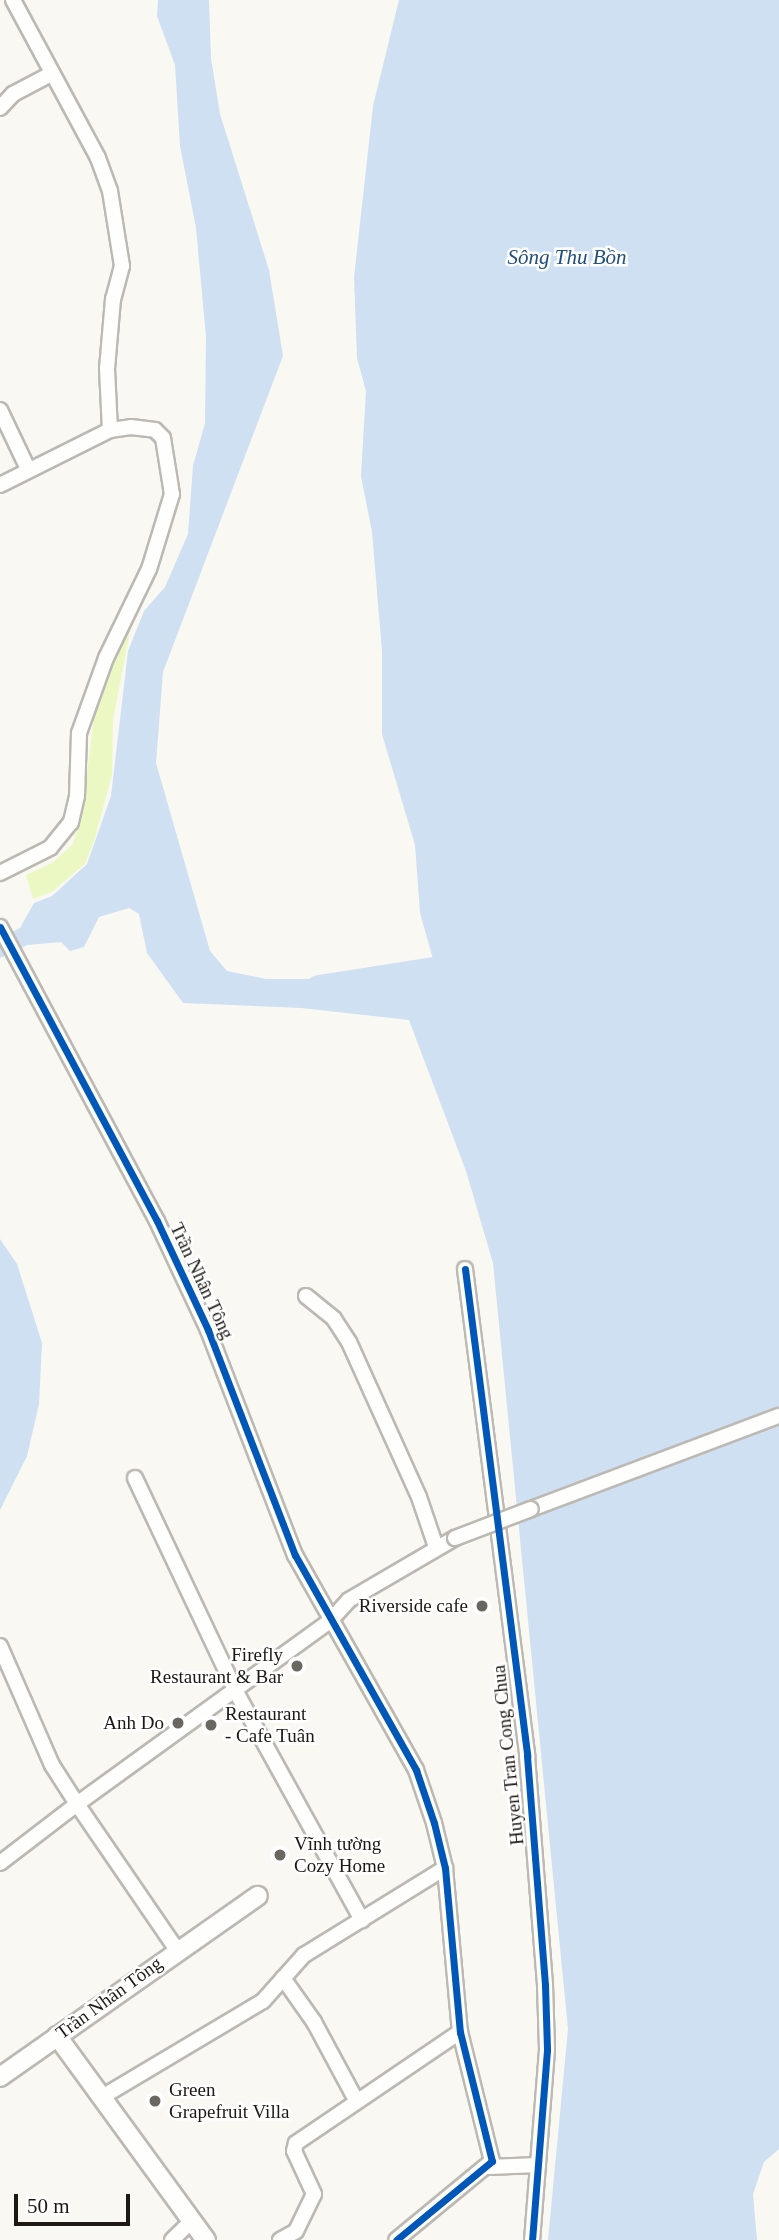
<!DOCTYPE html>
<meta charset="utf-8">
<style>
body{margin:0}
#map{position:relative;width:779px;height:2240px;overflow:hidden;background:#faf8f3;font-family:"Times New Roman",serif}
div>[style]{position:absolute}
.green>*{inset:0;background:#ecf8c4}
.water>*{inset:0;background:#cee0f2}
.river>*{height:28px;margin:-14px;padding:0 14px;transform-origin:14px;border-radius:14px;background:#cee0f2}
.roads{filter:drop-shadow(2px 0 #bcb9b3) drop-shadow(-2px 0 #bcb9b3) drop-shadow(0 2px #bcb9b3) drop-shadow(0 -2px #bcb9b3)}
.minor>*{height:14px;margin:-7px;padding:0 7px;transform-origin:7px;border-radius:7px;background:#fefefd}
.tertiary>*{height:18px;margin:-9px;padding:0 9px;transform-origin:9px;border-radius:9px;background:#fefefd}
.bridges{filter:drop-shadow(2px 0 #bcb9b3) drop-shadow(-2px 0 #bcb9b3) drop-shadow(0 2px #bcb9b3) drop-shadow(0 -2px #bcb9b3)}
.minor-bridge>*{height:14px;margin:-7px;padding:0 7px;transform-origin:7px;border-radius:7px;background:#fefefd}
.cycleway>*{height:7px;margin:-3.5px;padding:0 3.5px;transform-origin:3.5px;border-radius:3.5px;background:#0057b8}
.dots>*{width:19px;height:19px;translate:-50% -50%;box-sizing:border-box;border:4px solid #fff;border-radius:50%}
span{translate:-50% -50%;white-space:nowrap;text-align:center;line-height:1.15;-webkit-text-stroke:5px #fff;paint-order:stroke}
.street-label{font-size:19px;color:#1d1912}
.poi-label{font-size:19px;color:#1d1912}
.right{translate:-100% -50%;text-align:right}
.left{translate:0 -50%;text-align:left}
.water-label{font-size:21px;color:#204f7c;font-style:italic}
.scale{position:absolute;left:14px;top:2194px;width:116px;height:32px;box-sizing:border-box;border:4px solid #1d1912;border-top:0;padding-left:9px;font-size:21px;line-height:24px;white-space:nowrap;color:#1d1912;-webkit-text-stroke:5px #fff;paint-order:stroke}
</style>
<div id="map">
<div class="green">
<div style="clip-path:polygon(126px 620px,131px 626px,113px 720px,112px 775px,95px 838px,85px 864px,52px 892px,33px 899px,26px 875px,52px 863px,72px 845px,81px 821px,96px 701px)"></div>
</div>
<div class="water">
<div style="clip-path:polygon(158px 0,209px 0,211px 58px,220px 114px,269px 270px,283px 356px,163px 672px,156px 763px,210px 951px,227px 971px,266px 979px,338px 979px,392px 990px,411px 984px,433px 959px,420px 913px,415px 845px,382px 734px,382px 651px,372px 532px,361px 476px,366px 391px,357px 358px,354px 277px,373px 106px,399px 0,779px 0,779px 2149px,764px 2162px,753px 2194px,757px 2240px,548px 2240px,568px 2029px,493px 1263px,466px 1171px,409px 1020px,301px 1008px,183px 1003px,147px 953px,139px 914px,129px 908px,99px 917px,84px 947px,70px 951px,61px 942px,27px 945px,0 958px,0 938px,20px 928px,34px 903px,52px 896px,87px 864px,111px 796px,128px 651px,144px 611px,165px 587px,188px 534px,193px 466px,205px 423px,206px 337px,196px 228px,180px 146px,175px 65px,157px 16px)"></div>
<div style="clip-path:polygon(0 1239px,17px 1264px,42px 1343px,39px 1404px,27px 1456px,0 1510px)"></div>
</div>
<div class="river">
<div style="left:319px;top:989px;width:142px;rotate:-8.9deg"></div>
</div>
<div class="roads">
<div class="minor">
<div style="left:13px;top:0;width:179px;rotate:61.7deg"></div>
<div style="left:98px;top:158px;width:35px;rotate:70deg"></div>
<div style="left:110px;top:191px;width:76px;rotate:80.9deg"></div>
<div style="left:122px;top:266px;width:34px;rotate:105deg"></div>
<div style="left:113px;top:299px;width:70px;rotate:94.9deg"></div>
<div style="left:107px;top:369px;width:61px;rotate:87.2deg"></div>
<div style="left:0;top:108px;width:19px;rotate:-47deg"></div>
<div style="left:13px;top:94px;width:43px;rotate:-27.8deg"></div>
<div style="left:0;top:410px;width:65px;rotate:64.6deg"></div>
<div style="left:0;top:485px;width:123px;rotate:-26.6deg"></div>
<div style="left:110px;top:430px;width:21px;rotate:-8deg"></div>
<div style="left:131px;top:427px;width:24px;rotate:7deg"></div>
<div style="left:155px;top:430px;width:11px;rotate:45deg"></div>
<div style="left:163px;top:438px;width:57px;rotate:80.9deg"></div>
<div style="left:172px;top:494px;width:78px;rotate:107deg"></div>
<div style="left:149px;top:569px;width:99px;rotate:115.8deg"></div>
<div style="left:106px;top:658px;width:80px;rotate:109.8deg"></div>
<div style="left:79px;top:733px;width:63px;rotate:91.8deg"></div>
<div style="left:77px;top:796px;width:27px;rotate:103deg"></div>
<div style="left:71px;top:822px;width:33px;rotate:129deg"></div>
<div style="left:50px;top:848px;width:56px;rotate:153.4deg"></div>
<div style="left:0;top:927px;width:333px;rotate:61.9deg"></div>
<div style="left:157px;top:1221px;width:120px;rotate:64.9deg"></div>
<div style="left:208px;top:1330px;width:241px;rotate:68.9deg"></div>
<div style="left:295px;top:1555px;width:247px;rotate:60.6deg"></div>
<div style="left:416px;top:1770px;width:56px;rotate:71.2deg"></div>
<div style="left:434px;top:1823px;width:46px;rotate:76.3deg"></div>
<div style="left:445px;top:1868px;width:165px;rotate:84.8deg"></div>
<div style="left:460px;top:2032px;width:133px;rotate:76.1deg"></div>
<div style="left:492px;top:2161px;width:124px;rotate:140.5deg"></div>
<div style="left:465px;top:1269px;width:491px;rotate:82.7deg"></div>
<div style="left:527px;top:1756px;width:230px;rotate:85.5deg"></div>
<div style="left:545px;top:1985px;width:65px;rotate:88.2deg"></div>
<div style="left:547px;top:2050px;width:191px;rotate:94.5deg"></div>
<div style="left:306px;top:1296px;width:36px;rotate:39deg"></div>
<div style="left:334px;top:1319px;width:27px;rotate:57deg"></div>
<div style="left:349px;top:1342px;width:170px;rotate:65.7deg"></div>
<div style="left:419px;top:1497px;width:53px;rotate:71.2deg"></div>
<div style="left:135px;top:1478px;width:234px;rotate:64.7deg"></div>
<div style="left:235px;top:1690px;width:263px;rotate:61.1deg"></div>
<div style="left:531px;top:1509px;width:265px;rotate:-20.6deg"></div>
<div style="left:0;top:1646px;width:130px;rotate:66.4deg"></div>
<div style="left:52px;top:1765px;width:46px;rotate:57.3deg"></div>
<div style="left:77px;top:1804px;width:97px;rotate:142.5deg"></div>
<div style="left:177px;top:1950px;width:177px;rotate:-124.4deg"></div>
<div style="left:77px;top:1804px;width:312px;rotate:-35.9deg"></div>
<div style="left:330px;top:1621px;width:28px;rotate:-48deg"></div>
<div style="left:349px;top:1600px;width:123px;rotate:-30.3deg"></div>
<div style="left:283px;top:1978px;width:54px;rotate:54.8deg"></div>
<div style="left:314px;top:2022px;width:89px;rotate:61.7deg"></div>
<div style="left:102px;top:2097px;width:187px;rotate:-30.8deg"></div>
<div style="left:263px;top:2001px;width:62px;rotate:-48.3deg"></div>
<div style="left:304px;top:1955px;width:166px;rotate:-31.7deg"></div>
<div style="left:489px;top:2167px;width:49px;rotate:-2.3deg"></div>
<div style="left:172px;top:2240px;width:28px;rotate:-44deg"></div>
<div style="left:280px;top:2240px;width:18px;rotate:-29deg"></div>
<div style="left:296px;top:2231px;width:41px;rotate:-64.1deg"></div>
<div style="left:314px;top:2194px;width:47px;rotate:-114.9deg"></div>
<div style="left:294px;top:2151px;width:8px;rotate:-76deg"></div>
<div style="left:296px;top:2143px;width:198px;rotate:-34.1deg"></div>
</div>
<div class="tertiary">
<div style="left:57px;top:2036px;width:253px;rotate:53.9deg"></div>
<div style="left:0;top:2077px;width:315px;rotate:-35.1deg"></div>
</div>
</div>
<div class="bridges">
<div class="minor-bridge">
<div style="left:455px;top:1538px;width:81px;rotate:-20.9deg"></div>
</div>
</div>
<div class="cycleway">
<div style="left:0;top:927px;width:333px;rotate:61.9deg"></div>
<div style="left:157px;top:1221px;width:120px;rotate:64.9deg"></div>
<div style="left:208px;top:1330px;width:241px;rotate:68.9deg"></div>
<div style="left:295px;top:1555px;width:247px;rotate:60.6deg"></div>
<div style="left:416px;top:1770px;width:56px;rotate:71.2deg"></div>
<div style="left:434px;top:1823px;width:46px;rotate:76.3deg"></div>
<div style="left:445px;top:1868px;width:165px;rotate:84.8deg"></div>
<div style="left:460px;top:2032px;width:133px;rotate:76.1deg"></div>
<div style="left:492px;top:2161px;width:124px;rotate:140.5deg"></div>
<div style="left:465px;top:1269px;width:491px;rotate:82.7deg"></div>
<div style="left:527px;top:1756px;width:230px;rotate:85.5deg"></div>
<div style="left:545px;top:1985px;width:65px;rotate:88.2deg"></div>
<div style="left:547px;top:2050px;width:191px;rotate:94.5deg"></div>
</div>
<div class="dots">
<div style="left:482px;top:1606px;background:#6a6761"></div>
<div style="left:297px;top:1666px;background:#6a6761"></div>
<div style="left:178px;top:1723px;background:#6a6761"></div>
<div style="left:211px;top:1725px;background:#6a6761"></div>
<div style="left:280px;top:1855px;background:#6a6761"></div>
<div style="left:155px;top:2101px;background:#6a6761"></div>
</div>
<div class="street-label">
<span style="left:202px;top:1281px;rotate:65deg">Trần Nhân Tông</span>
<span style="left:508px;top:1755px;rotate:-96deg">Huyen Tran Cong Chua</span>
<span style="left:109px;top:1998px;rotate:-36deg">Trần Nhân Tông</span>
</div>
<div class="poi-label">
<span class="right" style="left:468px;top:1606px">Riverside cafe</span>
<span class="right" style="left:283px;top:1666px">Firefly<br>Restaurant &amp; Bar</span>
<span class="left" style="left:225px;top:1725px">Restaurant<br>- Cafe Tuân</span>
<span class="right" style="left:164px;top:1723px">Anh Do</span>
<span class="left" style="left:294px;top:1855px">Vĩnh tường<br>Cozy Home</span>
<span class="left" style="left:169px;top:2101px">Green<br>Grapefruit Villa</span>
</div>
<div class="water-label">
<span style="left:567px;top:257px">Sông Thu Bồn</span>
</div>
<div class="scale">50 m</div>
</div>
